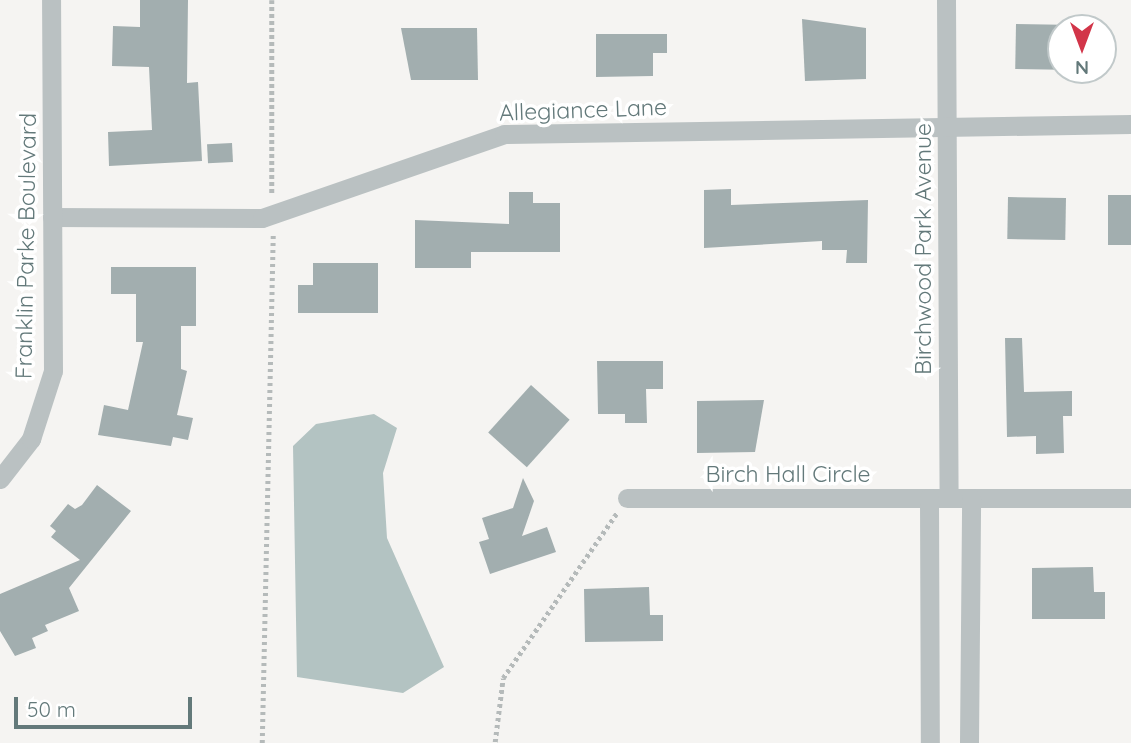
<!DOCTYPE html>
<style>
body{margin:0}
#map{position:relative;width:1131px;height:743px;overflow:hidden;background:#f5f4f2;font-family:Quicksand,sans-serif}
div>[style]{position:absolute}
.water>*{inset:0;background:#b3c3c2}
.building>*{inset:0;background:#a2aeaf;transform-origin:0 0}
.path>*{height:4.5px;margin-top:-2.25px;transform-origin:0;background:repeating-linear-gradient(90deg,#b5baba 0 3.5px,transparent 0 7px)}
.street>*{height:19px;margin:-9.5px;padding:0 9.5px;transform-origin:9.5px;border-radius:9.5px;background:#bac1c2}
span{translate:-50% -50%;white-space:nowrap;text-align:center;line-height:1.15;-webkit-text-stroke:7px #fff;paint-order:stroke}
.street-label{font-size:23px;color:#63797a}
.north{position:absolute;left:1047px;top:14px;width:70px;height:70px;box-sizing:border-box;background:#fff;border:2px solid #c1c9ca;border-radius:50%;rotate:180deg;font-size:19px;font-weight:700;line-height:28px;text-align:center;color:#63797a}
.north::after{content:'';display:block;margin:auto;width:24px;height:32px;background:#d23549;clip-path:polygon(50% 0,100% 100%,50% 72%,0 100%)}
.scale{position:absolute;left:14px;top:697px;width:178px;height:32px;box-sizing:border-box;border:4px solid #63797a;border-top:0;padding-left:9px;font-size:21px;line-height:24px;white-space:nowrap;color:#63797a;-webkit-text-stroke:5px #fff;paint-order:stroke}
</style>
<div id="map">
<div class="water">
<div style="clip-path:polygon(374px 414px,397px 428px,383px 473px,387px 538px,444px 667px,403px 693px,297px 677px,293px 446px,316px 424px)"></div>
</div>
<div class="building">
<div style="clip-path:polygon(140px 0,188px 0,187px 83px,198px 82px,202px 161px,109px 166px,108px 132px,152px 130px,149px 67px,112px 66px,113px 26px,140px 27px)"></div>
<div style="clip-path:polygon(802px 19px,866px 28px,866px 79px,805px 81px)"></div>
<div style="left:1016px;top:24px;width:45px;height:45px;rotate:1deg"></div>
<div style="clip-path:polygon(401px 28px,477px 28px,478px 80px,411px 80px)"></div>
<div style="clip-path:polygon(596px 34px,667px 34px,667px 53px,653px 53px,653px 76px,596px 77px)"></div>
<div style="left:232px;top:143px;width:19px;height:25px;rotate:87deg"></div>
<div style="clip-path:polygon(731px 189px,731px 205px,868px 200px,867px 263px,846px 263px,847px 250px,822px 250px,822px 241px,704px 248px,704px 190px)"></div>
<div style="clip-path:polygon(509px 192px,533px 192px,533px 203px,560px 203px,560px 252px,471px 252px,471px 268px,415px 268px,415px 220px,509px 224px)"></div>
<div style="left:1108px;top:195px;width:23px;height:50px"></div>
<div style="left:1008px;top:197px;width:58px;height:42px;rotate:1deg"></div>
<div style="clip-path:polygon(313px 263px,378px 263px,378px 313px,298px 313px,298px 285px,313px 285px)"></div>
<div style="clip-path:polygon(111px 267px,196px 267px,196px 326px,181px 326px,181px 369px,187px 371px,177px 415px,193px 418px,188px 440px,173px 437px,171px 446px,98px 435px,104px 405px,128px 410px,143px 342px,136px 342px,136px 294px,111px 294px)"></div>
<div style="clip-path:polygon(1005px 338px,1022px 338px,1024px 392px,1072px 391px,1072px 416px,1063px 416px,1064px 453px,1036px 454px,1036px 436px,1007px 437px)"></div>
<div style="clip-path:polygon(597px 361px,663px 361px,663px 389px,646px 389px,647px 423px,625px 423px,625px 414px,598px 414px)"></div>
<div style="left:531px;top:385px;width:52px;height:64px;rotate:42deg"></div>
<div style="clip-path:polygon(764px 400px,755px 452px,697px 453px,697px 401px)"></div>
<div style="clip-path:polygon(523px 478px,534px 501px,522px 536px,547px 527px,556px 552px,490px 574px,479px 542px,489px 539px,482px 518px,513px 508px)"></div>
<div style="clip-path:polygon(97px 485px,131px 511px,69px 588px,79px 611px,45px 625px,48px 631px,32px 638px,36px 648px,15px 656px,0 631px,0 594px,80px 560px,51px 537px,56px 531px,50px 526px,68px 504px,75px 509px,82px 505px)"></div>
<div style="clip-path:polygon(1093px 567px,1094px 592px,1105px 592px,1105px 619px,1032px 619px,1032px 568px)"></div>
<div style="clip-path:polygon(649px 587px,650px 615px,663px 615px,663px 641px,585px 642px,584px 589px)"></div>
</div>
<div class="path">
<div style="left:272px;top:0;width:195px;rotate:90deg"></div>
<div style="left:495px;top:742px;width:64px;rotate:-82.9deg"></div>
<div style="left:503px;top:678px;width:201px;rotate:-55.4deg"></div>
<div style="left:262px;top:743px;width:508px;rotate:-88.76deg"></div>
</div>
<div class="street">
<div style="left:946px;top:0;width:498px;rotate:89.7deg"></div>
<div style="left:52px;top:217px;width:210px;rotate:0.3deg"></div>
<div style="left:262px;top:218px;width:256px;rotate:-19.1deg"></div>
<div style="left:504px;top:134px;width:627px;rotate:-0.91deg"></div>
<div style="left:0;top:479px;width:51px;rotate:-52.2deg"></div>
<div style="left:31px;top:439px;width:71px;rotate:-72.1deg"></div>
<div style="left:53px;top:371px;width:371px;rotate:-90.3deg"></div>
<div style="left:627px;top:498px;width:504px"></div>
<div style="left:929px;top:498px;width:245px;rotate:89.8deg"></div>
<div style="left:969px;top:743px;width:245px;rotate:-89.5deg"></div>
</div>
<div class="street-label">
<span style="left:583px;top:110px;rotate:-2deg">Allegiance Lane</span>
<span style="left:26px;top:246px;rotate:-89deg">Franklin Parke Boulevard</span>
<span style="left:923px;top:249px;rotate:-90deg">Birchwood Park Avenue</span>
<span style="left:788px;top:474px">Birch Hall Circle</span>
</div>
<div class="north">N</div>
<div class="scale">50 m</div>
</div>
